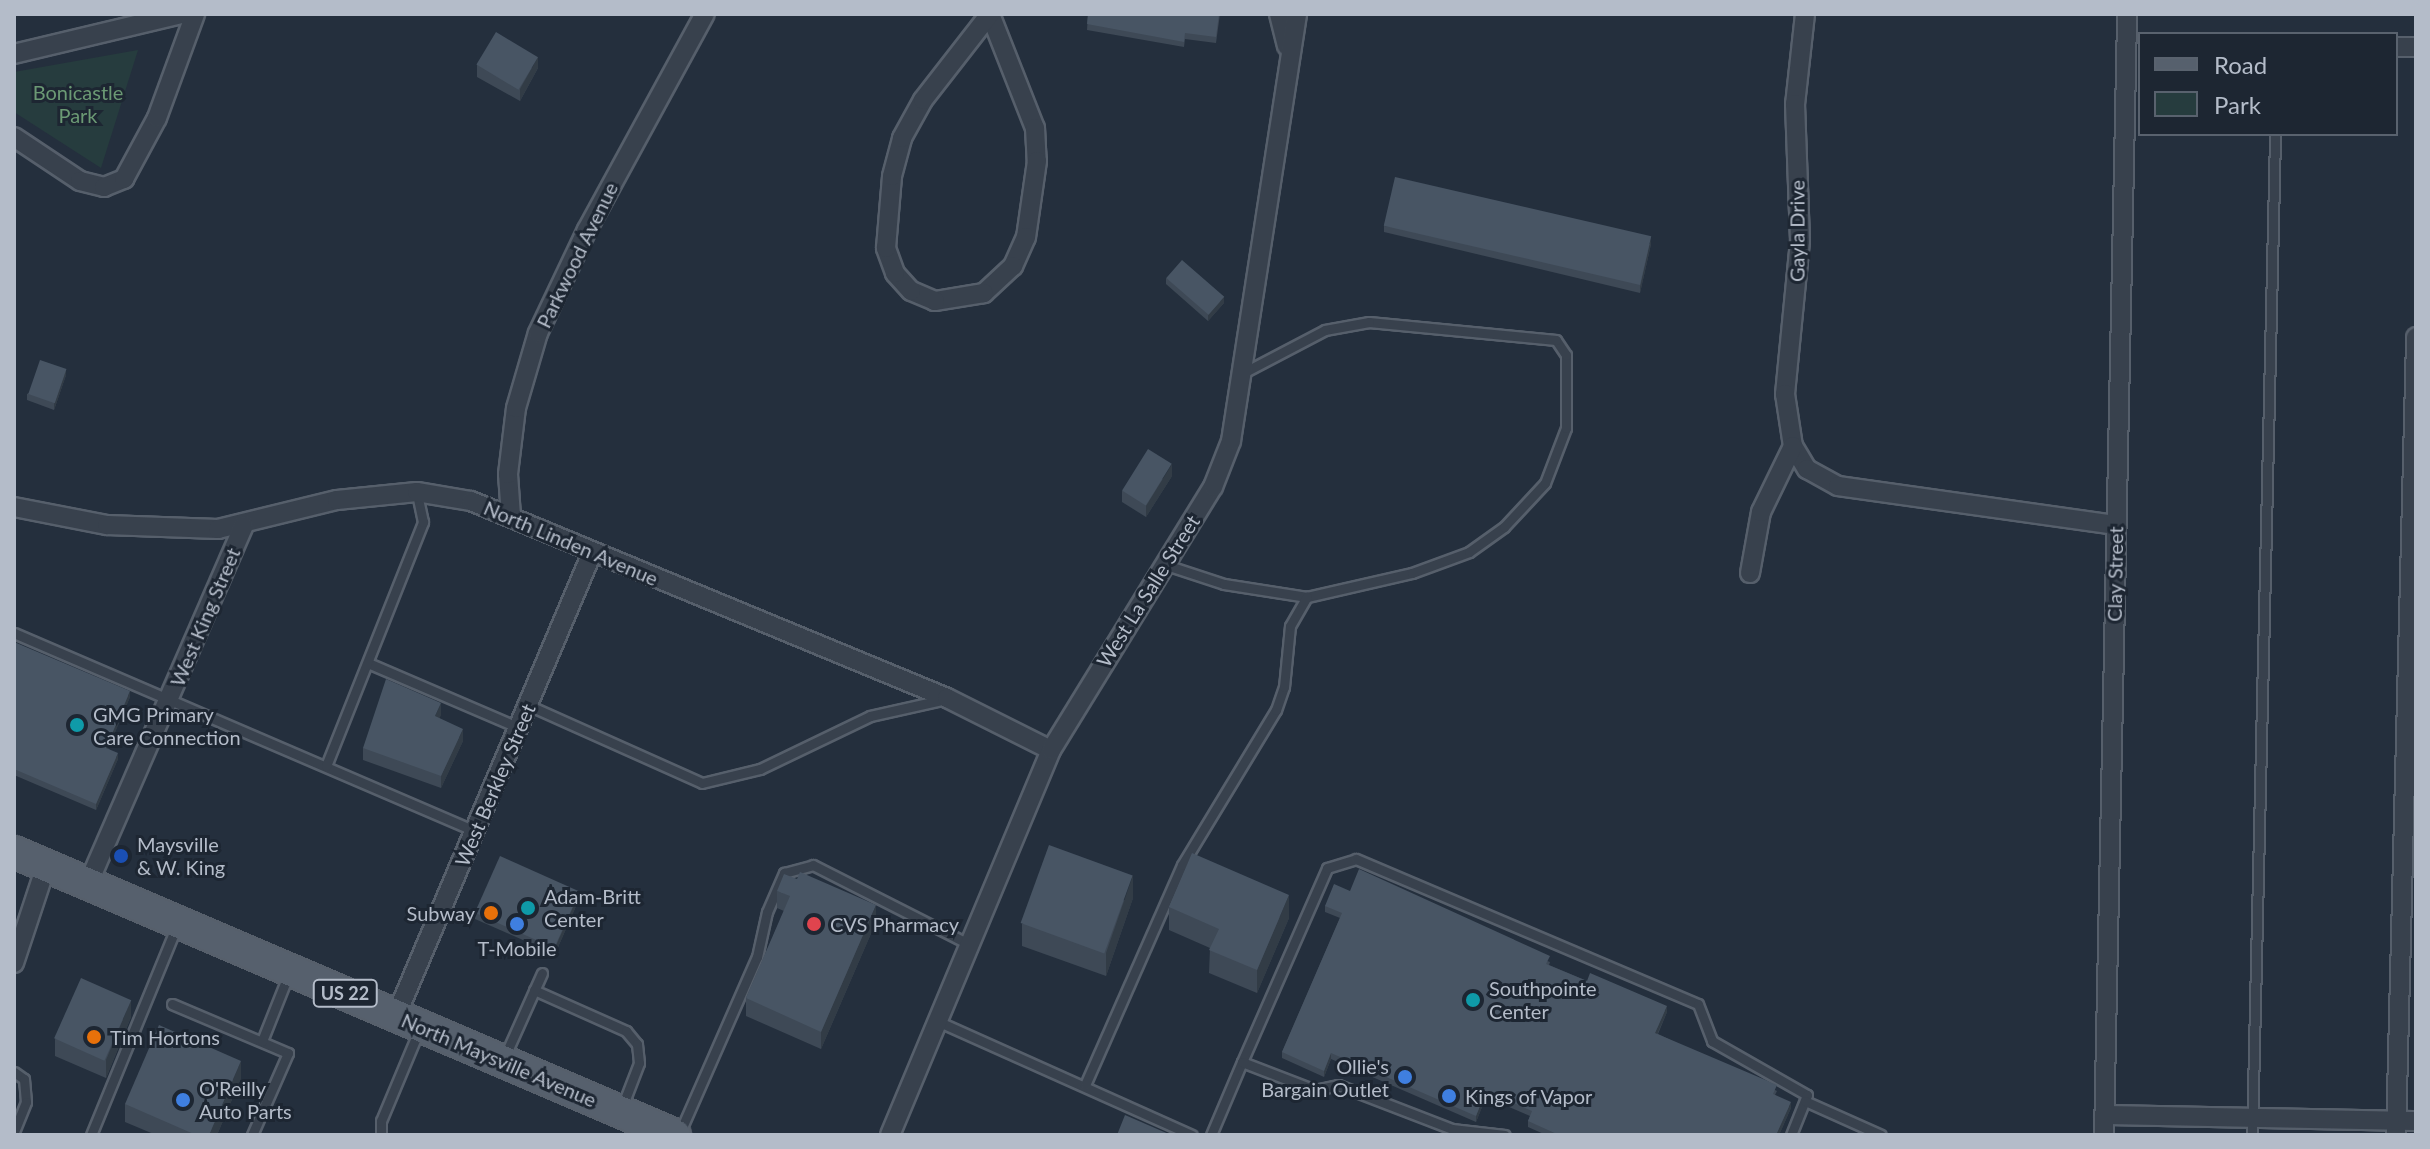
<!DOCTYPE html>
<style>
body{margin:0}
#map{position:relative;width:2430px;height:1149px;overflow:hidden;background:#242f3d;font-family:Lato,sans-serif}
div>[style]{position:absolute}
.green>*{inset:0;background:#263c3e}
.roads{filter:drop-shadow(2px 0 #565f6b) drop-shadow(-2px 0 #565f6b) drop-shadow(0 2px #565f6b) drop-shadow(0 -2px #565f6b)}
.lane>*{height:9px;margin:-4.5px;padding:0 4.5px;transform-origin:4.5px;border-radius:4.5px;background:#38414d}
.street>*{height:18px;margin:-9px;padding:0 9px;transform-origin:9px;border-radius:9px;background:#38414d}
.primary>*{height:30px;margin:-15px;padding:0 15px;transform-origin:15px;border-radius:15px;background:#56606d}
.wall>*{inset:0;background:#3e4956}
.shaded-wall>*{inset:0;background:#323c46}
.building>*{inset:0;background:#485564;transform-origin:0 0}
.dots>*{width:22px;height:22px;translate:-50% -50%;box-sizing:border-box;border:4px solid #1d2632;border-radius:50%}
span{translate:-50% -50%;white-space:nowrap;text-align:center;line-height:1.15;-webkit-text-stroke:6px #1d2632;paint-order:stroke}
.shield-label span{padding:2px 6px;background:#1d2632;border:2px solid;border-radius:6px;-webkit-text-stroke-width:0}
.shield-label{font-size:18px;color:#b4bcc9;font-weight:700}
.park-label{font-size:20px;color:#6b9974}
.street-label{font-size:20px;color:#b4bcc9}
.poi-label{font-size:20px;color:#b4bcc9}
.left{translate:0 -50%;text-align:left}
.right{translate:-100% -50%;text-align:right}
.frame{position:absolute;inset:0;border:16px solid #b4bcc9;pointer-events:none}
.legend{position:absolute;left:2138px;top:32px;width:260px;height:104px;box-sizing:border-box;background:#1d2632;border:2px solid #59626e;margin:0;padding:10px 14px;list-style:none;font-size:24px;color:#b4bcc9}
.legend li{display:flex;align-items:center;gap:16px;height:40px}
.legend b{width:40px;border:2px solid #59626e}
</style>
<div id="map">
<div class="green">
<div style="clip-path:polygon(138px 50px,101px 168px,14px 112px,14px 72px)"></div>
</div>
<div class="roads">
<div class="lane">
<div style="left:1166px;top:565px;width:61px;rotate:18.1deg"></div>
<div style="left:1224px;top:584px;width:84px;rotate:8.9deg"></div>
<div style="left:1307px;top:597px;width:108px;rotate:-12.9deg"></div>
<div style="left:1412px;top:573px;width:61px;rotate:-20.2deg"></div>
<div style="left:1469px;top:552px;width:43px;rotate:-35.5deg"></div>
<div style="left:1504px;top:527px;width:60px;rotate:-47deg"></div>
<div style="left:1545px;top:483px;width:59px;rotate:-69.1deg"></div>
<div style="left:1566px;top:428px;width:73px;rotate:-90deg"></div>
<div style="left:1566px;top:355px;width:18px;rotate:-124deg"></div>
<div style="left:1556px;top:340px;width:188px;rotate:-174.5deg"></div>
<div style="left:1369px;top:322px;width:45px;rotate:169.7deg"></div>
<div style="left:1325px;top:330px;width:90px;rotate:152.3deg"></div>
<div style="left:14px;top:633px;width:502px;rotate:23.24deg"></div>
<div style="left:368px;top:663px;width:165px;rotate:23.2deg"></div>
<div style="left:530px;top:706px;width:188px;rotate:24.1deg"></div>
<div style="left:702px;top:783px;width:60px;rotate:-13.6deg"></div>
<div style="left:760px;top:769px;width:122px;rotate:-25.7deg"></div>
<div style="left:870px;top:716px;width:78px;rotate:-12.6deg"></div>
<div style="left:326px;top:766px;width:263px;rotate:-68.3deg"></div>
<div style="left:423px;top:522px;width:30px;rotate:-102deg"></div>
<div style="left:534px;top:990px;width:101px;rotate:24deg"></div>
<div style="left:626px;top:1031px;width:17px;rotate:50deg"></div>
<div style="left:637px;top:1044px;width:19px;rotate:84deg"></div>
<div style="left:639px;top:1063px;width:47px;rotate:111.1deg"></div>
<div style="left:172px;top:1004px;width:126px;rotate:22.9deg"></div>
<div style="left:288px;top:1053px;width:90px;rotate:113.7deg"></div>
<div style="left:937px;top:1021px;width:279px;rotate:24.1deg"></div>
<div style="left:262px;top:1041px;width:73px;rotate:-68.3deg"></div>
<div style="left:504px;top:1058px;width:93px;rotate:-65.9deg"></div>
<div style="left:1242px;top:1062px;width:212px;rotate:-66.3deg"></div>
<div style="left:1327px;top:868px;width:30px;rotate:-17deg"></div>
<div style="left:1356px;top:859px;width:371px;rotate:23deg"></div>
<div style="left:1698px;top:1004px;width:40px;rotate:69deg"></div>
<div style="left:1712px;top:1041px;width:109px;rotate:29.6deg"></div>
<div style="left:1807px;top:1095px;width:43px;rotate:111.8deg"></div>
<div style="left:14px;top:1072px;width:12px;rotate:35deg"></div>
<div style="left:24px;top:1079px;width:23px;rotate:85deg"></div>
<div style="left:26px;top:1102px;width:31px;rotate:112deg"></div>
<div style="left:1085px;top:1085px;width:240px;rotate:-66.2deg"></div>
<div style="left:1182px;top:865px;width:181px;rotate:-58.8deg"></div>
<div style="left:1276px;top:710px;width:24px;rotate:-71deg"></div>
<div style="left:1284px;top:687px;width:61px;rotate:-84.4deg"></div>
<div style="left:1290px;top:626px;width:34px;rotate:-60deg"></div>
<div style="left:1805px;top:1101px;width:83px;rotate:24.1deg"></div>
<div style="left:680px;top:1132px;width:191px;rotate:-66.3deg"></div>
<div style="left:757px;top:957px;width:46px;rotate:-77.5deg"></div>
<div style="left:767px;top:912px;width:43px;rotate:-66.4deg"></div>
<div style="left:784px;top:873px;width:30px;rotate:-15deg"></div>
<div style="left:813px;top:865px;width:175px;rotate:26.9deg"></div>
<div style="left:91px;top:1135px;width:227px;rotate:-67.7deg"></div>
<div style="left:381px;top:1135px;width:14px;rotate:-90deg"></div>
<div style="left:381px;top:1121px;width:99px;rotate:-67.3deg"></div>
<div style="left:1211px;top:1135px;width:79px;rotate:-67deg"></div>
<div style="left:1242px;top:1062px;width:78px;rotate:21deg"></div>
<div style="left:1315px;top:1090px;width:24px;rotate:-12deg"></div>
<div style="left:1338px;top:1085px;width:122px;rotate:21.1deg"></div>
<div style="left:1452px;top:1129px;width:53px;rotate:6.5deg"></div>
<div style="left:2252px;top:1135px;width:1001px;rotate:-88.68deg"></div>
</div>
<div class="street">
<div style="left:990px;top:14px;width:123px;rotate:68.5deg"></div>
<div style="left:1035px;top:128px;width:33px;rotate:87deg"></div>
<div style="left:1037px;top:161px;width:77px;rotate:98.2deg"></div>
<div style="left:1026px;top:237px;width:32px;rotate:114deg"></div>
<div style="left:1013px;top:266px;width:40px;rotate:137deg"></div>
<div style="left:984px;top:293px;width:50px;rotate:170.7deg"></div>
<div style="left:935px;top:301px;width:26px;rotate:-157deg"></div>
<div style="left:911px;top:291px;width:24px;rotate:-132deg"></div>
<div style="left:895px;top:273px;width:27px;rotate:-110deg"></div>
<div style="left:886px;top:248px;width:72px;rotate:-85.2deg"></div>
<div style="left:892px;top:176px;width:39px;rotate:-75deg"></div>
<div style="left:902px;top:138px;width:43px;rotate:-61.1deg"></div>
<div style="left:923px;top:100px;width:109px;rotate:-52.1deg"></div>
<div style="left:1279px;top:14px;width:33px;rotate:76deg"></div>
<div style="left:1805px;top:14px;width:91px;rotate:96.3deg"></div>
<div style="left:1795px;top:104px;width:137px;rotate:87.9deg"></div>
<div style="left:1800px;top:241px;width:154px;rotate:95.6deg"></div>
<div style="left:1785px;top:394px;width:53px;rotate:81.3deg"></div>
<div style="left:1793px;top:446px;width:27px;rotate:59deg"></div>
<div style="left:1807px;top:469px;width:35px;rotate:29deg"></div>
<div style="left:1838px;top:486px;width:281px;rotate:8deg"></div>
<div style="left:2396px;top:47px;width:20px"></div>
<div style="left:14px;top:54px;width:173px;rotate:-13.4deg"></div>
<div style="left:14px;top:137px;width:79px;rotate:33.7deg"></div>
<div style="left:80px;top:181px;width:25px;rotate:14deg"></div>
<div style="left:104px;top:187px;width:22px;rotate:-22deg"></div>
<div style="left:124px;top:179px;width:69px;rotate:-61.6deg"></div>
<div style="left:157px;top:118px;width:111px;rotate:-69.9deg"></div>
<div style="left:14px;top:507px;width:95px;rotate:11deg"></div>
<div style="left:107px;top:525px;width:111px;rotate:2.1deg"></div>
<div style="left:218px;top:529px;width:122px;rotate:-13.7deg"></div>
<div style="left:337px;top:500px;width:80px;rotate:-5.7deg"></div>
<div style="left:417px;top:492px;width:55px;rotate:9.5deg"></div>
<div style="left:471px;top:501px;width:515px;rotate:22.48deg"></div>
<div style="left:947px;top:698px;width:116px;rotate:26.6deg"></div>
<div style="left:511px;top:516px;width:42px;rotate:-94.1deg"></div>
<div style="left:508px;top:474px;width:66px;rotate:-83.1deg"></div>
<div style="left:516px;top:408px;width:78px;rotate:-73.7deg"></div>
<div style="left:538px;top:333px;width:114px;rotate:-64.6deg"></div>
<div style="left:587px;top:230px;width:246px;rotate:-61.4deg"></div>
<div style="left:1750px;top:573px;width:62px;rotate:-79.8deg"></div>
<div style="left:1761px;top:512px;width:73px;rotate:-64.1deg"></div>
<div style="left:88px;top:884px;width:391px;rotate:-66.5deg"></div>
<div style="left:14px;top:963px;width:102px;rotate:-71.7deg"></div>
<div style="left:396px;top:1016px;width:503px;rotate:-67.06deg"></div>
<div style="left:2104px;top:1115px;width:312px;rotate:1.1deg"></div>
<div style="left:890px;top:1135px;width:417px;rotate:-67.3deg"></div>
<div style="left:1051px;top:750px;width:309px;rotate:-58.4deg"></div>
<div style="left:1213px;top:487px;width:49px;rotate:-68.6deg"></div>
<div style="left:1231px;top:441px;width:432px;rotate:-81.2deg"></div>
<div style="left:2104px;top:1135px;width:1121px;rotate:-88.82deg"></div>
<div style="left:2396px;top:1135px;width:798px;rotate:-88.56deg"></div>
</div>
<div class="primary">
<div style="left:14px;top:852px;width:719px;rotate:23.18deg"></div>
</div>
</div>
<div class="wall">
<div style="clip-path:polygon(1088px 14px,1220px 14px,1216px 43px,1185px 39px,1184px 47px,1087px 30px)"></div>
<div style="clip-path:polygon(477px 65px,538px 68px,520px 101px,477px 77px)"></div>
<div style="clip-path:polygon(1384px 226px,1651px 244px,1640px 293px,1384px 232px)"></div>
<div style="clip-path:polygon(1166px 278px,1224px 303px,1208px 321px,1166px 284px)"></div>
<div style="clip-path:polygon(66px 375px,54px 410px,27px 400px,27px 394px)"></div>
<div style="clip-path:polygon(1172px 476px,1146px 517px,1122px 502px,1122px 491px)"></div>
<div style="clip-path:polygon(14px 642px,130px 697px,108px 748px,118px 759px,96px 810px,14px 775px)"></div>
<div style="clip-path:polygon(441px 715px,439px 718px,463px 741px,441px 788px,363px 760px,363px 748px)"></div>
<div style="clip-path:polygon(777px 891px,876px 922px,821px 1049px,746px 1016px,746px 998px,784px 911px,777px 908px)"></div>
<div style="clip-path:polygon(1350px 891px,1550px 962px,1549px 965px,1587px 981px,1667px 1012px,1658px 1034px,1777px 1091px,1775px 1095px,1791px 1108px,1779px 1135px,1546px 1135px,1528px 1127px,1528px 1121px,1530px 1116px,1486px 1097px,1476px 1122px,1331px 1059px,1324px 1077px,1282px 1058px,1282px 1052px,1340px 918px,1325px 912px,1325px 906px)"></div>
<div style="clip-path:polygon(580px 897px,555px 954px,475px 919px,475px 913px)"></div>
<div style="clip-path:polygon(1133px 898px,1106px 976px,1022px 946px,1022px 924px)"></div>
<div style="clip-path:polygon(1169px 907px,1289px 918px,1257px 993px,1209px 973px,1210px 948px,1169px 930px)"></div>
<div style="clip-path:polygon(131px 1017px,106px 1078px,55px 1056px,55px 1039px)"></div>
<div style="clip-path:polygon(241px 1078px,217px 1135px,156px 1135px,125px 1122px,125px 1104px)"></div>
</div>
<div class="shaded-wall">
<div style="clip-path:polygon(538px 57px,538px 68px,520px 101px,520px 89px)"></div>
<div style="clip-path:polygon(1651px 238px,1651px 244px,1640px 293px,1640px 287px)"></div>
<div style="clip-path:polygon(1224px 297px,1224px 303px,1208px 321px,1208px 315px)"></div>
<div style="clip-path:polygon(66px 369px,66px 375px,54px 410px,54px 404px)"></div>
<div style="clip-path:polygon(1172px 464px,1172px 476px,1146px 517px,1146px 506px)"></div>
<div style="clip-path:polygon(130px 691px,130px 697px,106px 754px,106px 748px)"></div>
<div style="clip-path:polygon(441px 703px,441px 715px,435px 728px,435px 716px)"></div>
<div style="clip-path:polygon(463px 729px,463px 741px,441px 788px,441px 776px)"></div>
<div style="clip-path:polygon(118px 753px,118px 759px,96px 810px,96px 804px)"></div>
<div style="clip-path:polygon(1133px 875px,1133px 898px,1106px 976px,1106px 953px)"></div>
<div style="clip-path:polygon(580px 891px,580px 897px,555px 954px,555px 948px)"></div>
<div style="clip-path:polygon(1289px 895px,1289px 918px,1257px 993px,1257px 970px)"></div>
<div style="clip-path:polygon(876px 905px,876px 922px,821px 1049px,821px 1032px)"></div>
<div style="clip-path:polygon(131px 1000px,131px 1017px,106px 1078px,106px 1060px)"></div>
<div style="clip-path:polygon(1667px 1006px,1667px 1012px,1655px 1039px,1655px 1033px)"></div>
<div style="clip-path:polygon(1331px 1053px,1331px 1059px,1324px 1077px,1324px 1071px)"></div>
<div style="clip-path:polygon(241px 1061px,241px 1078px,217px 1135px,209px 1135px)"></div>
<div style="clip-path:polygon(1486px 1091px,1486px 1097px,1476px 1122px,1476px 1116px)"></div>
<div style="clip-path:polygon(1791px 1102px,1791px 1108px,1779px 1135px,1776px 1135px)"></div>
</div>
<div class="building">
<div style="clip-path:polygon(1088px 14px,1219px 14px,1216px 37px,1185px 33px,1184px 42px,1087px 24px)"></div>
<div style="left:496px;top:32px;width:49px;height:38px;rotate:31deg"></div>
<div style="left:1395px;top:177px;width:263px;height:50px;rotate:13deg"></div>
<div style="left:1182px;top:260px;width:56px;height:24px;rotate:41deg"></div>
<div style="left:40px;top:360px;width:28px;height:36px;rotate:19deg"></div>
<div style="left:1148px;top:449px;width:28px;height:49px;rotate:32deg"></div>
<div style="clip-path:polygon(14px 642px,130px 691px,106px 748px,118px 753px,96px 804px,14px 769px)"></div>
<div style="clip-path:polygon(386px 679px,441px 703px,435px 716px,463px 729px,441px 776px,363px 748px)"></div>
<div style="left:1049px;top:845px;width:89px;height:83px;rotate:20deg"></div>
<div style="clip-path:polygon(1192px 853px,1289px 895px,1257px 970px,1209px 950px,1219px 929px,1169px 907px)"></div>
<div style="left:500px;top:856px;width:87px;height:62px;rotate:24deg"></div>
<div style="clip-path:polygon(1359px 869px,1550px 956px,1546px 964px,1587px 981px,1590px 973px,1667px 1006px,1655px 1033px,1777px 1085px,1773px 1094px,1791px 1102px,1776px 1135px,1559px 1135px,1528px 1121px,1532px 1111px,1486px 1091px,1476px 1116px,1331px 1053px,1324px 1071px,1282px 1052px,1342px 913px,1325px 906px,1334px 884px,1350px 891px)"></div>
<div style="clip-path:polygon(800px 872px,876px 905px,821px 1032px,746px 998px,790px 896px,777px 891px,784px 874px,797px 879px)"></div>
<div style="left:81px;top:978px;width:55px;height:66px;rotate:24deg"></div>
<div style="clip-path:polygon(159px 1025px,241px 1061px,209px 1135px,196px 1135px,125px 1104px)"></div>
<div style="clip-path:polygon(1125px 1115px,1171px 1135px,1117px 1135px)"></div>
</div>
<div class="dots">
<div style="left:77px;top:725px;background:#0f9aa8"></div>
<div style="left:121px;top:856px;background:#1a4fb4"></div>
<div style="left:528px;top:908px;background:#0f9aa8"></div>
<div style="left:491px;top:913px;background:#e8710a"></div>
<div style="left:517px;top:924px;background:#3f7fe0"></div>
<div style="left:814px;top:924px;background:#e0444e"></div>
<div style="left:1473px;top:1000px;background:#0f9aa8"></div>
<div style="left:94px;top:1037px;background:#e8710a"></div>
<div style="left:1405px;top:1077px;background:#3f7fe0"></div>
<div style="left:1449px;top:1096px;background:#3f7fe0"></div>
<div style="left:183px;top:1100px;background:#3f7fe0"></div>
</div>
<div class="shield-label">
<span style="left:345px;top:993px">US 22</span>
</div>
<div class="park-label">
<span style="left:78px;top:104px">Bonicastle<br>Park</span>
</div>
<div class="street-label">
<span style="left:1797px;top:231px;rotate:-90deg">Gayla Drive</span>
<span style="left:577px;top:255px;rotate:-64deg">Parkwood Avenue</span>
<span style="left:571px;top:543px;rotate:23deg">North Linden Avenue</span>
<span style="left:2115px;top:574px;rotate:-89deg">Clay Street</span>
<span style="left:1148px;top:591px;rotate:-58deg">West La Salle Street</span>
<span style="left:205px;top:617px;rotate:-67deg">West King Street</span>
<span style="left:495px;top:785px;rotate:-67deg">West Berkley Street</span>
<span style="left:499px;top:1060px;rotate:23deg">North Maysville Avenue</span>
</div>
<div class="poi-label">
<span class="left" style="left:93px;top:726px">GMG Primary<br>Care Connection</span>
<span class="left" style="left:137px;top:856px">Maysville<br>&amp; W. King</span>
<span class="left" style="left:544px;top:908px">Adam-Britt<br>Center</span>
<span class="right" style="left:475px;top:913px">Subway</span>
<span class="left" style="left:830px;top:924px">CVS Pharmacy</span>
<span style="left:517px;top:948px">T-Mobile</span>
<span class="left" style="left:1489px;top:1000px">Southpointe<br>Center</span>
<span class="left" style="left:110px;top:1037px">Tim Hortons</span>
<span class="right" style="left:1389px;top:1078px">Ollie's<br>Bargain Outlet</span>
<span class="left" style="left:199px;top:1100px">O'Reilly<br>Auto Parts</span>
<span class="left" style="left:1465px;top:1096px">Kings of Vapor</span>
</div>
<div class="frame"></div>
<ul class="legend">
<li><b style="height:10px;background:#56606d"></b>Road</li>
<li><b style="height:22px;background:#263c3e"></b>Park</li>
</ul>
</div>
